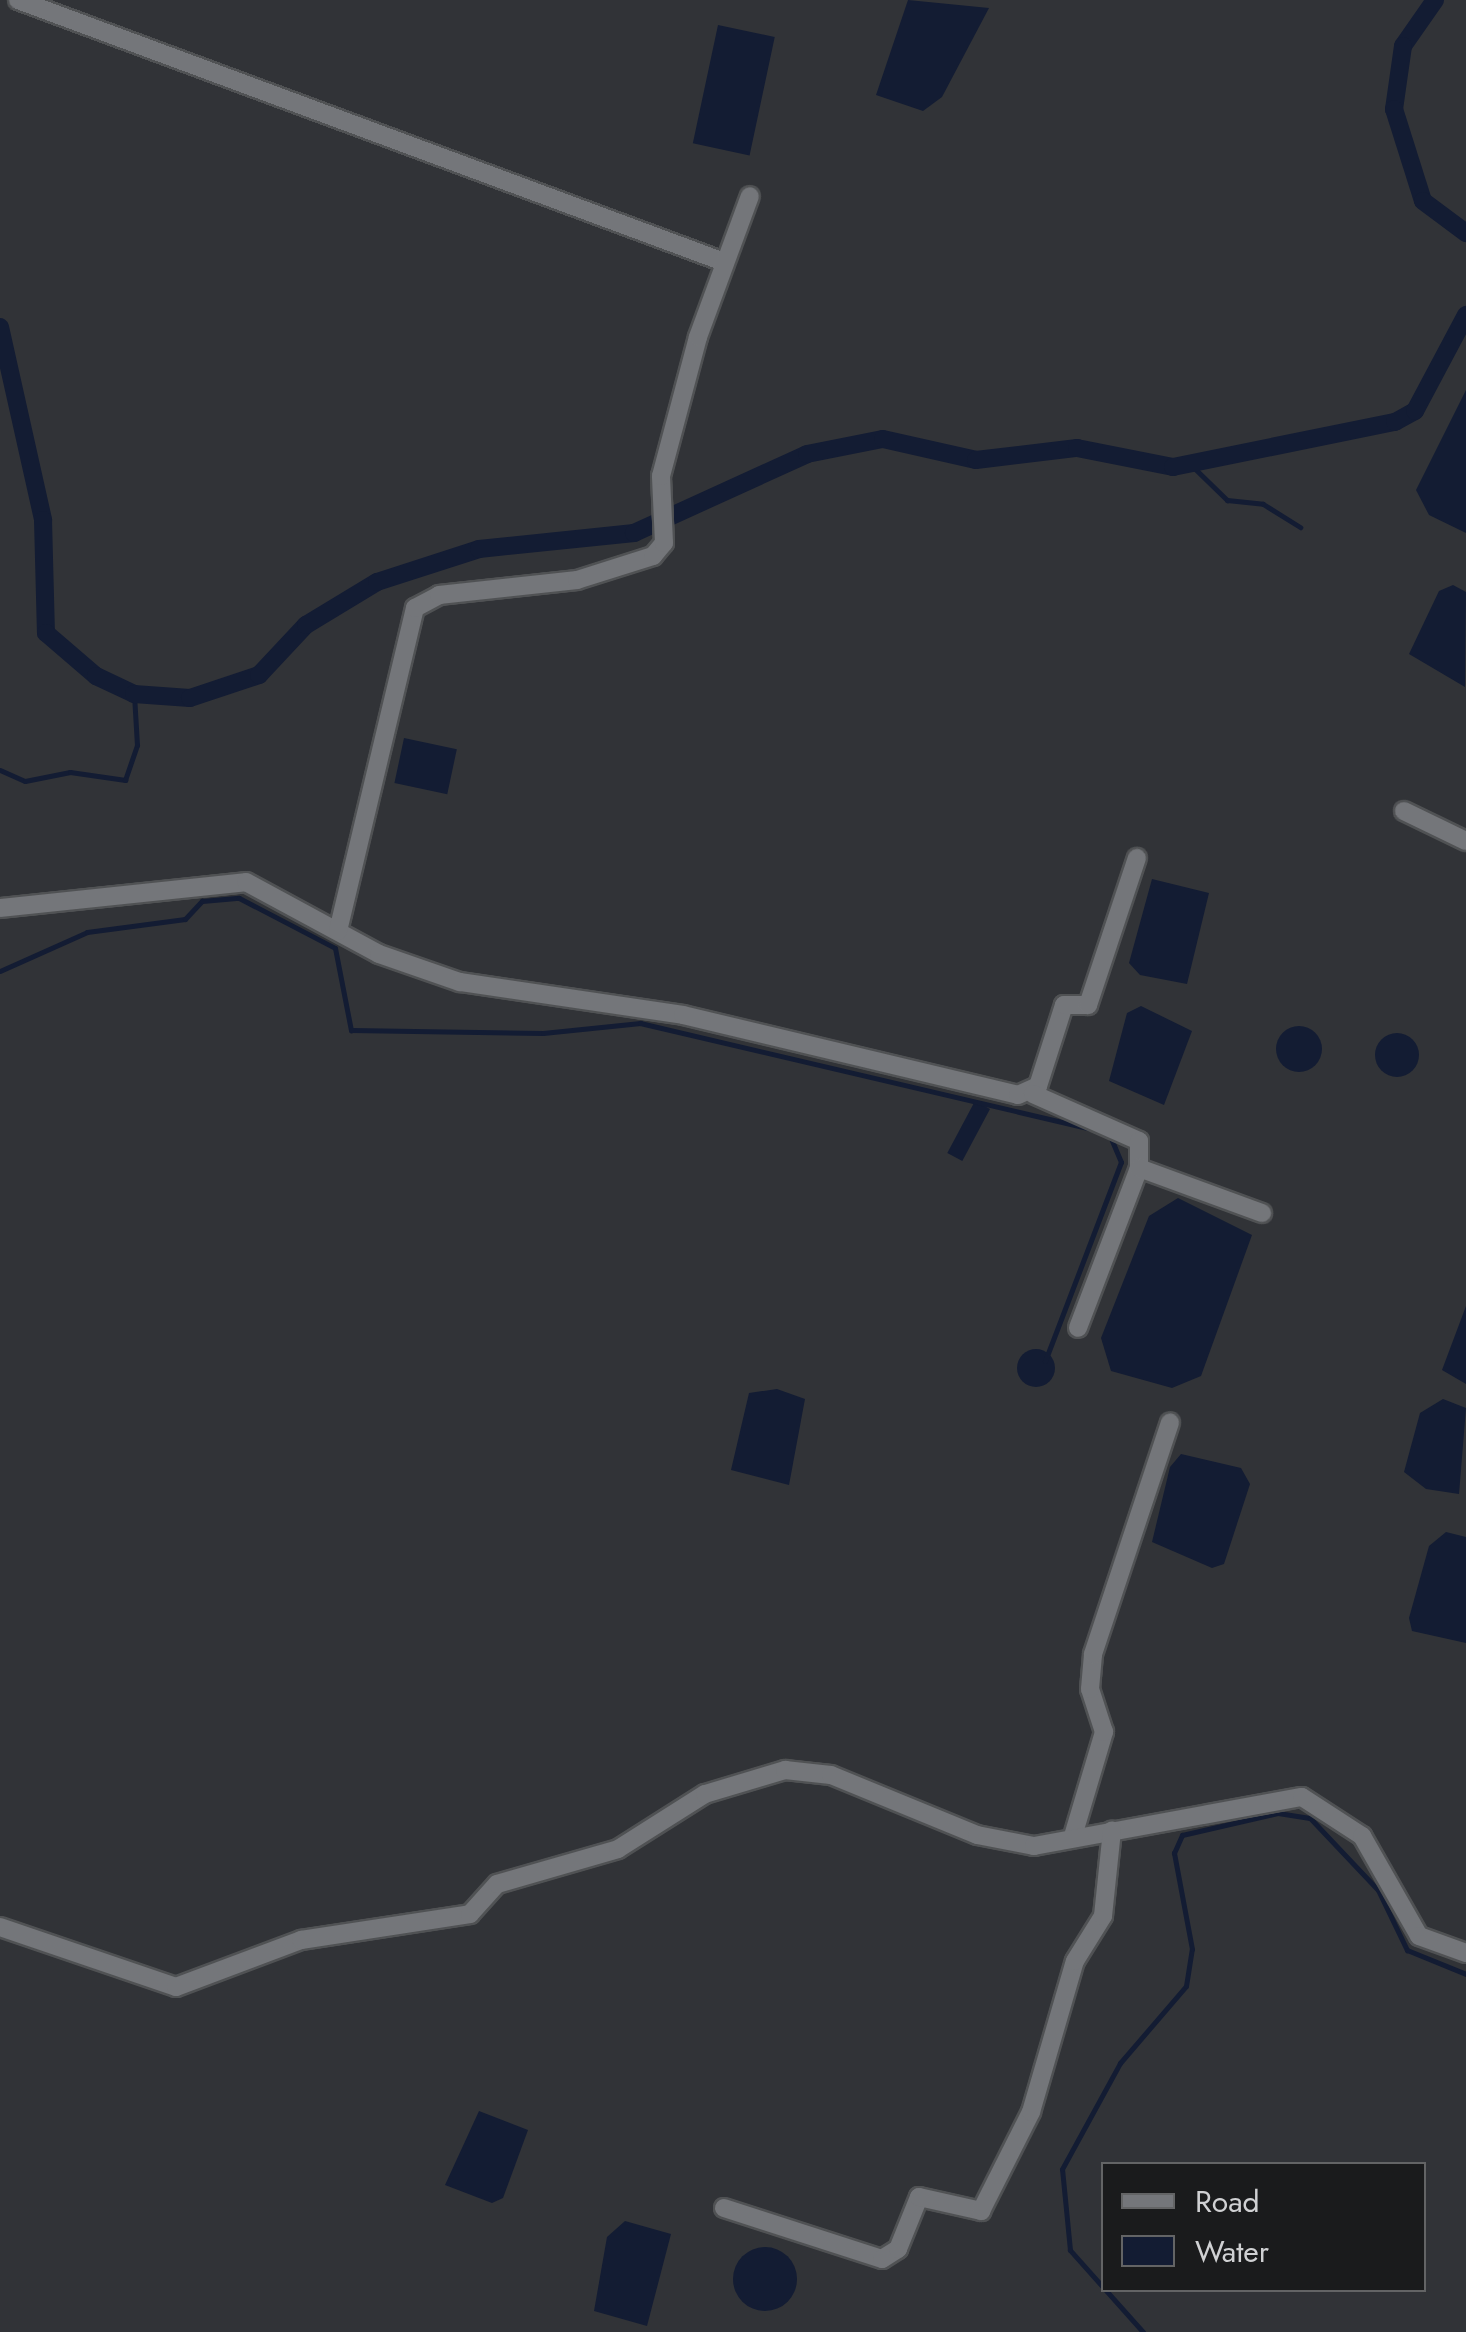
<!DOCTYPE html>
<style>
body{margin:0}
#map{position:relative;width:1466px;height:2332px;overflow:hidden;background:#313337;font-family:Jost,sans-serif}
div>[style]{position:absolute}
.water>*{inset:0;background:#131c33;transform-origin:0 0}
.round{border-radius:50%}
.stream>*{height:5px;margin:-2.5px;padding:0 2.5px;transform-origin:2.5px;border-radius:2.5px;background:#131c33}
.canal>*{height:18px;margin:-9px;padding:0 9px;transform-origin:9px;border-radius:9px;background:#131c33}
.roads{filter:drop-shadow(2px 0 #505254) drop-shadow(-2px 0 #505254) drop-shadow(0 2px #505254) drop-shadow(0 -2px #505254)}
.street>*{height:18px;margin:-9px;padding:0 9px;transform-origin:9px;border-radius:9px;background:#74767a}
span{translate:-50% -50%;white-space:nowrap;text-align:center;line-height:1.15;-webkit-text-stroke:8px #1a1b1c;paint-order:stroke}
.legend{position:absolute;left:1101px;top:2162px;width:325px;height:130px;box-sizing:border-box;background:#1a1b1c;border:2px solid #636465;margin:0;padding:12px 18px;list-style:none;font-size:30px;color:#d0d1d3}
.legend li{display:flex;align-items:center;gap:20px;height:50px}
.legend b{width:50px;border:2px solid #636465}
</style>
<div id="map">
<div class="water">
<div style="clip-path:polygon(908px 0,989px 8px,942px 97px,923px 111px,876px 95px)"></div>
<div style="left:718px;top:25px;width:58px;height:121px;rotate:12deg"></div>
<div style="clip-path:polygon(1466px 390px,1466px 533px,1429px 515px,1416px 490px)"></div>
<div style="clip-path:polygon(1453px 585px,1466px 592px,1465px 687px,1409px 654px,1439px 591px)"></div>
<div style="left:404px;top:738px;width:54px;height:46px;rotate:12deg"></div>
<div style="clip-path:polygon(1152px 879px,1209px 893px,1187px 984px,1140px 975px,1129px 963px)"></div>
<div style="clip-path:polygon(1141px 1006px,1192px 1031px,1164px 1105px,1109px 1081px,1127px 1013px)"></div>
<div class="round" style="left:1276px;top:1026px;width:46px;height:46px"></div>
<div class="round" style="left:1375px;top:1033px;width:44px;height:44px"></div>
<div style="left:975px;top:1101px;width:17px;height:59px;rotate:28deg"></div>
<div style="clip-path:polygon(1178px 1198px,1252px 1235px,1201px 1376px,1172px 1388px,1111px 1371px,1101px 1338px,1149px 1216px)"></div>
<div style="clip-path:polygon(1466px 1306px,1466px 1384px,1442px 1370px)"></div>
<div class="round" style="left:1017px;top:1349px;width:38px;height:38px"></div>
<div style="clip-path:polygon(777px 1389px,805px 1399px,789px 1485px,731px 1470px,749px 1393px)"></div>
<div style="clip-path:polygon(1443px 1399px,1466px 1408px,1459px 1494px,1426px 1489px,1404px 1472px,1420px 1413px)"></div>
<div style="clip-path:polygon(1181px 1454px,1241px 1468px,1250px 1484px,1224px 1564px,1212px 1568px,1152px 1542px,1170px 1467px)"></div>
<div style="clip-path:polygon(1446px 1532px,1466px 1537px,1466px 1643px,1412px 1631px,1409px 1618px,1429px 1546px)"></div>
<div style="clip-path:polygon(479px 2111px,528px 2130px,503px 2198px,492px 2203px,445px 2185px)"></div>
<div style="clip-path:polygon(625px 2221px,671px 2234px,647px 2326px,594px 2311px,607px 2237px)"></div>
<div class="round" style="left:733px;top:2247px;width:64px;height:64px"></div>
</div>
<div class="stream">
<div style="left:1190px;top:464px;width:52px;rotate:44.2deg"></div>
<div style="left:1227px;top:500px;width:36px;rotate:6deg"></div>
<div style="left:1263px;top:504px;width:44px;rotate:31.9deg"></div>
<div style="left:0;top:770px;width:27px;rotate:24deg"></div>
<div style="left:25px;top:781px;width:46px;rotate:-11.3deg"></div>
<div style="left:70px;top:772px;width:56px;rotate:8.3deg"></div>
<div style="left:125px;top:780px;width:37px;rotate:-71deg"></div>
<div style="left:137px;top:745px;width:51px;rotate:-93.4deg"></div>
<div style="left:0;top:971px;width:95px;rotate:-24.1deg"></div>
<div style="left:87px;top:932px;width:99px;rotate:-7.6deg"></div>
<div style="left:185px;top:919px;width:25px;rotate:-47deg"></div>
<div style="left:202px;top:901px;width:37px;rotate:-5deg"></div>
<div style="left:239px;top:898px;width:108px;rotate:27.5deg"></div>
<div style="left:335px;top:948px;width:84px;rotate:79deg"></div>
<div style="left:351px;top:1030px;width:192px;rotate:0.9deg"></div>
<div style="left:543px;top:1033px;width:98px;rotate:-5.9deg"></div>
<div style="left:640px;top:1023px;width:464px;rotate:13.2deg"></div>
<div style="left:1045px;top:1361px;width:213px;rotate:-69.1deg"></div>
<div style="left:1121px;top:1162px;width:26px;rotate:-113deg"></div>
<div style="left:1143px;top:2332px;width:110px;rotate:-131.7deg"></div>
<div style="left:1070px;top:2250px;width:81px;rotate:-95.6deg"></div>
<div style="left:1062px;top:2169px;width:121px;rotate:-61.3deg"></div>
<div style="left:1120px;top:2063px;width:101px;rotate:-49.4deg"></div>
<div style="left:1186px;top:1986px;width:37px;rotate:-81deg"></div>
<div style="left:1192px;top:1949px;width:98px;rotate:-100.6deg"></div>
<div style="left:1174px;top:1853px;width:20px;rotate:-66deg"></div>
<div style="left:1182px;top:1835px;width:98px;rotate:-12.9deg"></div>
<div style="left:1278px;top:1813px;width:32px;rotate:9deg"></div>
<div style="left:1310px;top:1818px;width:99px;rotate:46.6deg"></div>
<div style="left:1378px;top:1890px;width:67px;rotate:64.2deg"></div>
<div style="left:1407px;top:1950px;width:64px;rotate:22.1deg"></div>
</div>
<div class="canal">
<div style="left:1435px;top:0;width:56px;rotate:124.8deg"></div>
<div style="left:1403px;top:46px;width:64px;rotate:98.1deg"></div>
<div style="left:1394px;top:109px;width:96px;rotate:72.5deg"></div>
<div style="left:1423px;top:201px;width:54px;rotate:36.7deg"></div>
<div style="left:0;top:327px;width:198px;rotate:77.4deg"></div>
<div style="left:43px;top:520px;width:113px;rotate:88.5deg"></div>
<div style="left:46px;top:633px;width:66px;rotate:40.7deg"></div>
<div style="left:96px;top:676px;width:42px;rotate:25.3deg"></div>
<div style="left:134px;top:694px;width:56px;rotate:4.1deg"></div>
<div style="left:190px;top:698px;width:73px;rotate:-18.4deg"></div>
<div style="left:259px;top:675px;width:69px;rotate:-46.8deg"></div>
<div style="left:306px;top:625px;width:83px;rotate:-31.2deg"></div>
<div style="left:377px;top:582px;width:107px;rotate:-17.9deg"></div>
<div style="left:479px;top:549px;width:156px;rotate:-5.9deg"></div>
<div style="left:634px;top:533px;width:190px;rotate:-24.5deg"></div>
<div style="left:807px;top:454px;width:77px;rotate:-11.2deg"></div>
<div style="left:883px;top:439px;width:95px;rotate:12.7deg"></div>
<div style="left:976px;top:460px;width:102px;rotate:-6.8deg"></div>
<div style="left:1077px;top:448px;width:98px;rotate:11.2deg"></div>
<div style="left:1173px;top:467px;width:227px;rotate:-11.5deg"></div>
<div style="left:1395px;top:422px;width:23px;rotate:-29deg"></div>
<div style="left:1415px;top:411px;width:109px;rotate:-62deg"></div>
</div>
<div class="roads">
<div class="street">
<div style="left:18px;top:0;width:753px;rotate:20.36deg"></div>
<div style="left:1404px;top:811px;width:69px;rotate:25.8deg"></div>
<div style="left:0;top:908px;width:247px;rotate:-6deg"></div>
<div style="left:246px;top:882px;width:151px;rotate:28.4deg"></div>
<div style="left:379px;top:954px;width:86px;rotate:19.1deg"></div>
<div style="left:460px;top:982px;width:225px;rotate:8.4deg"></div>
<div style="left:683px;top:1015px;width:344px;rotate:13.4deg"></div>
<div style="left:1018px;top:1095px;width:22px;rotate:-24deg"></div>
<div style="left:1038px;top:1086px;width:85px;rotate:-72.2deg"></div>
<div style="left:1064px;top:1005px;width:24px"></div>
<div style="left:1088px;top:1005px;width:155px;rotate:-71.6deg"></div>
<div style="left:338px;top:931px;width:332px;rotate:-76.6deg"></div>
<div style="left:415px;top:608px;width:27px;rotate:-28deg"></div>
<div style="left:439px;top:595px;width:139px;rotate:-6.2deg"></div>
<div style="left:577px;top:580px;width:80px;rotate:-17.5deg"></div>
<div style="left:653px;top:556px;width:17px;rotate:-50deg"></div>
<div style="left:664px;top:543px;width:67px;rotate:-92.6deg"></div>
<div style="left:661px;top:476px;width:144px;rotate:-75.1deg"></div>
<div style="left:698px;top:337px;width:150px;rotate:-69.8deg"></div>
<div style="left:1033px;top:1094px;width:116px;rotate:23.9deg"></div>
<div style="left:1139px;top:1141px;width:27px;rotate:90deg"></div>
<div style="left:1139px;top:1168px;width:171px;rotate:110.9deg"></div>
<div style="left:1139px;top:1168px;width:131px;rotate:20.1deg"></div>
<div style="left:1073px;top:1836px;width:109px;rotate:-73.4deg"></div>
<div style="left:1104px;top:1732px;width:45px;rotate:-108deg"></div>
<div style="left:1090px;top:1689px;width:35px;rotate:-85deg"></div>
<div style="left:1093px;top:1654px;width:244px;rotate:-71.6deg"></div>
<div style="left:0;top:1927px;width:186px;rotate:18.8deg"></div>
<div style="left:176px;top:1987px;width:134px;rotate:-20.6deg"></div>
<div style="left:301px;top:1940px;width:171px;rotate:-8.7deg"></div>
<div style="left:470px;top:1914px;width:40px;rotate:-48deg"></div>
<div style="left:497px;top:1884px;width:126px;rotate:-16.1deg"></div>
<div style="left:618px;top:1849px;width:103px;rotate:-32.3deg"></div>
<div style="left:705px;top:1794px;width:84px;rotate:-16.7deg"></div>
<div style="left:785px;top:1770px;width:46px;rotate:6.2deg"></div>
<div style="left:831px;top:1775px;width:158px;rotate:22.3deg"></div>
<div style="left:977px;top:1835px;width:58px;rotate:10.9deg"></div>
<div style="left:1034px;top:1846px;width:272px;rotate:-10.4deg"></div>
<div style="left:1302px;top:1797px;width:72px;rotate:33deg"></div>
<div style="left:1362px;top:1836px;width:115px;rotate:60.3deg"></div>
<div style="left:1419px;top:1936px;width:50px;rotate:19.9deg"></div>
<div style="left:724px;top:2208px;width:166px;rotate:17.9deg"></div>
<div style="left:882px;top:2259px;width:19px;rotate:-32deg"></div>
<div style="left:898px;top:2249px;width:56px;rotate:-68deg"></div>
<div style="left:919px;top:2197px;width:64px;rotate:12.7deg"></div>
<div style="left:981px;top:2211px;width:111px;rotate:-63.2deg"></div>
<div style="left:1031px;top:2112px;width:157px;rotate:-73.8deg"></div>
<div style="left:1075px;top:1961px;width:53px;rotate:-58.1deg"></div>
<div style="left:1103px;top:1916px;width:86px;rotate:-84deg"></div>
</div>
</div>
<ul class="legend">
<li><b style="height:12px;background:#74767a"></b>Road</li>
<li><b style="height:28px;background:#131c33"></b>Water</li>
</ul>
</div>
